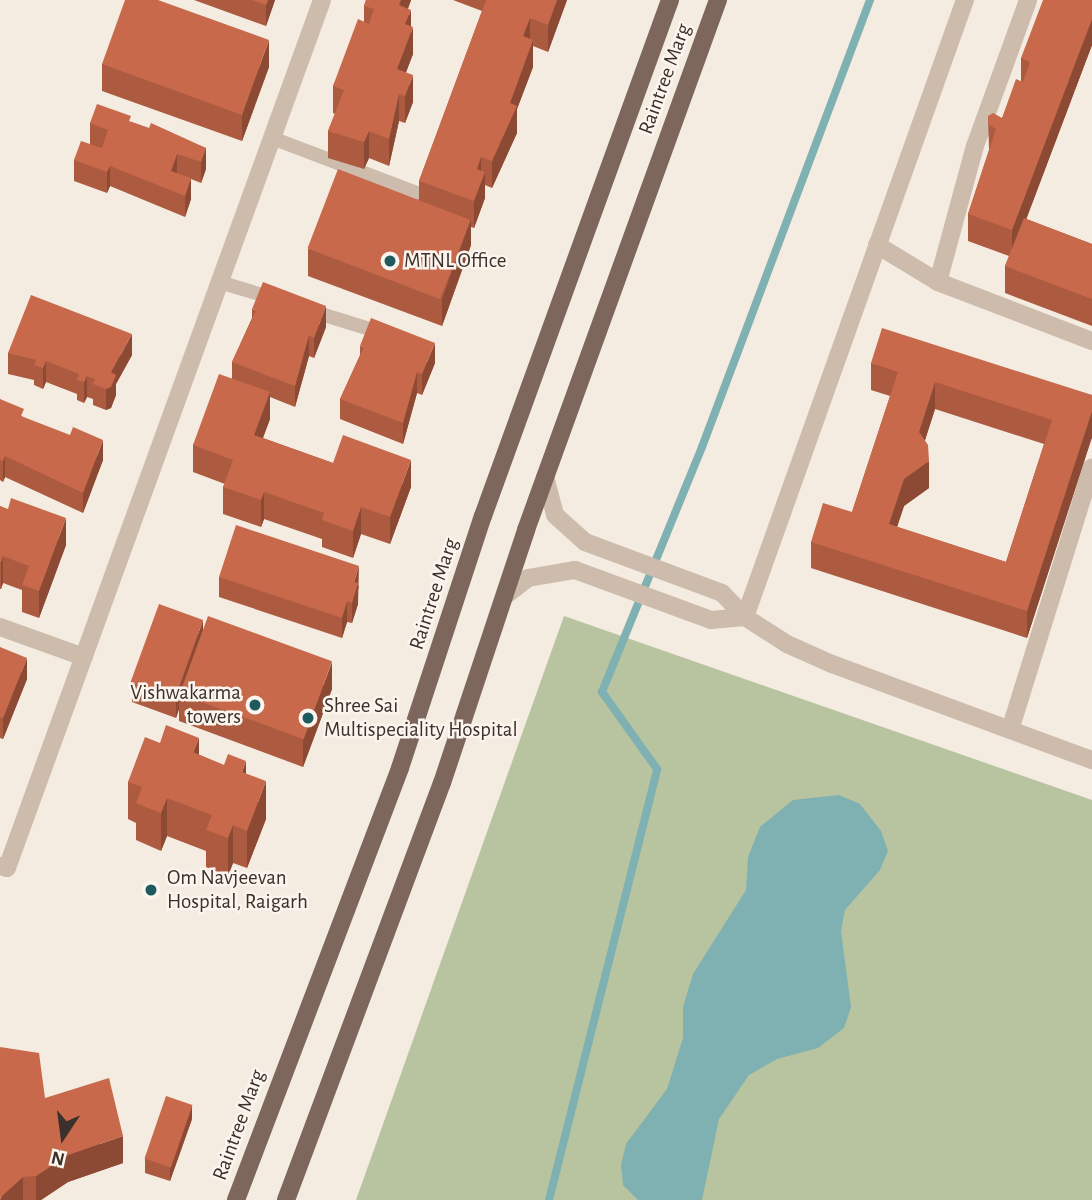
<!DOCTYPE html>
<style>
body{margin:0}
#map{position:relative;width:1092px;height:1200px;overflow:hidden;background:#f4ebe1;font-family:"Alegreya Sans",sans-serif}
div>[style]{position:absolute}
.green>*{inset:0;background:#b8c4a0}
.water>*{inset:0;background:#7fb0b2}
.stream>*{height:8px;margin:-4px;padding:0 4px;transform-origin:4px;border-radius:4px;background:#7fb0b2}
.service>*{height:14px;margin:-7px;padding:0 7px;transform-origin:7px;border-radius:7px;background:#cdbbac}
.minor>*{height:18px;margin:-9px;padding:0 9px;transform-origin:9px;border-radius:9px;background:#cdbbac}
.tertiary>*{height:18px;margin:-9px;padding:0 9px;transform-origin:9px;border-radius:9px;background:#cdbbac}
.primary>*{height:18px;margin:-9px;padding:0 9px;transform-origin:9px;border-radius:9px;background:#7d675c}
.wall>*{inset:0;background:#ac5a40}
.shaded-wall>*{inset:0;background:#8c4a34}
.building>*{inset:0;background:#c8694b;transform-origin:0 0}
.dots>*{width:19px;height:19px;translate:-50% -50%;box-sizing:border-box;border:4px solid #fbf5ee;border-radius:50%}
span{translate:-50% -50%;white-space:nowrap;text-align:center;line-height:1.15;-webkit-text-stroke:5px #fbf5ee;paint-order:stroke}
.street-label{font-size:21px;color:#3b302b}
.poi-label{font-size:21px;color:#3b302b}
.left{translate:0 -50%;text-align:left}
.right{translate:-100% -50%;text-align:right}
.north{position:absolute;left:28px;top:1102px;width:70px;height:70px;-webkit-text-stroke:5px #fbf5ee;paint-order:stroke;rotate:193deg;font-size:19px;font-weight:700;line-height:28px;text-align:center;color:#3b302b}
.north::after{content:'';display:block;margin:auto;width:24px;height:32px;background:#3b302b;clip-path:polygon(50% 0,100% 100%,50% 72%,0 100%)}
</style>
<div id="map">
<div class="green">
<div style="clip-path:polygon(564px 616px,1092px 800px,1092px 1200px,356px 1200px)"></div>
</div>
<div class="water">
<div style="clip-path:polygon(839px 795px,860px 804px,881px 831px,888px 851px,880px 870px,845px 910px,841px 931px,851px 1007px,844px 1028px,818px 1048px,777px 1059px,749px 1075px,719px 1119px,702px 1200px,638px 1200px,623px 1185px,621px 1165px,626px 1144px,667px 1089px,683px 1038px,683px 1007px,693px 974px,746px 890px,748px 857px,760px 827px,793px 800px)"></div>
</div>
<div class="stream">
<div style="left:549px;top:1200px;width:444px;rotate:-75.9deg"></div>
<div style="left:657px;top:769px;width:95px;rotate:-125.5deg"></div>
<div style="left:602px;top:692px;width:265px;rotate:-67.8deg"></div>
<div style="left:702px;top:447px;width:478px;rotate:-69.4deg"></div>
</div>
<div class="service">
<div style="left:272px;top:138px;width:155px;rotate:20.8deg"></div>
<div style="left:219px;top:282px;width:59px;rotate:16.6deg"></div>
<div style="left:308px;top:310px;width:82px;rotate:17.1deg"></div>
</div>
<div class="minor">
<div style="left:877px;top:245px;width:71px;rotate:31.2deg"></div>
<div style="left:938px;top:282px;width:165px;rotate:21deg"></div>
<div style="left:938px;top:282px;width:141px;rotate:-74.8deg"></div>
<div style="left:975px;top:146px;width:155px;rotate:-70deg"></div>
<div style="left:745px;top:617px;width:655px;rotate:-70.38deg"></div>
<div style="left:0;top:627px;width:89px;rotate:19.7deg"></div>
<div style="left:1010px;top:730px;width:275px;rotate:-72.7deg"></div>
<div style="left:0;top:866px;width:7px;rotate:16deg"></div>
<div style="left:7px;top:868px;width:923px;rotate:-70.05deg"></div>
</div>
<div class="tertiary">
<div style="left:545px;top:477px;width:39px;rotate:75deg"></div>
<div style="left:555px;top:515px;width:40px;rotate:42deg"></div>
<div style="left:585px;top:542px;width:146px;rotate:20.4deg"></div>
<div style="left:722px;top:593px;width:33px;rotate:46deg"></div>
<div style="left:745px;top:617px;width:50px;rotate:32.7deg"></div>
<div style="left:787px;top:644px;width:49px;rotate:24deg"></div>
<div style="left:832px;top:664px;width:277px;rotate:20.3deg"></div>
<div style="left:505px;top:596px;width:29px;rotate:-38deg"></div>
<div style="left:528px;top:578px;width:48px;rotate:-9.7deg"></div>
<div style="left:575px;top:570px;width:145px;rotate:20.2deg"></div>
<div style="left:711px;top:620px;width:34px;rotate:-5deg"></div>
</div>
<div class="primary">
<div style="left:236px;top:1200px;width:462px;rotate:-69.2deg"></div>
<div style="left:400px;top:768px;width:265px;rotate:-71.8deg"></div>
<div style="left:483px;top:516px;width:549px;rotate:-70.08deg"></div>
<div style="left:286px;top:1200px;width:445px;rotate:-69.5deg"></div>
<div style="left:442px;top:783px;width:267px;rotate:-71.6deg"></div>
<div style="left:526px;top:530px;width:564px;rotate:-70.09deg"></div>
</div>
<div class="wall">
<div style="clip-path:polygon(194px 0,275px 0,266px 26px)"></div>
<div style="clip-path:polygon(366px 0,411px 0,408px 9px,411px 26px,413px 54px,406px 72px,413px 102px,405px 123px,399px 121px,389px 166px,369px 158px,364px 169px,328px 158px,328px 131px,335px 114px,333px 113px,333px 86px,364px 21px,364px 6px)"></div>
<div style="clip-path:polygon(453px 0,567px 0,548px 52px,533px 46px,533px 67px,517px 109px,517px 133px,492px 188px,485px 185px,485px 198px,474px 228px,471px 227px,471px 245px,442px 326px,308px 276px,308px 249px,419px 199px,419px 181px,482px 11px)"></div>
<div style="clip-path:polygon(1092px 0,1092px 45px,1026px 219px,1092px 244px,1092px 326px,1005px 293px,1005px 266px,1009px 256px,968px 241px,968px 214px,989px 150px,988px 116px,1002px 118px,1021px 81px,1021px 58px)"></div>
<div style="clip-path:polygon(102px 64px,269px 67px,242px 141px,102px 91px)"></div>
<div style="clip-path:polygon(131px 122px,206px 148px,206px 169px,201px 183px,191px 179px,191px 199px,185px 217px,110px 186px,107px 193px,74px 181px,74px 160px,90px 144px,90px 123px)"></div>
<div style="clip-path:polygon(252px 309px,326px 327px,314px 358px,309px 356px,295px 407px,270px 397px,270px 419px,263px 438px,333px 463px,411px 487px,390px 544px,361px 534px,353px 558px,322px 547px,322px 539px,264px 519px,261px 527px,223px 514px,223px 487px,225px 484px,193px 472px,193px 445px,232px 378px,232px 362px,252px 318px)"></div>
<div style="clip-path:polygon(360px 346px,435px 363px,422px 395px,417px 393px,403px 444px,340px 419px,340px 399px,360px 355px)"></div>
<div style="clip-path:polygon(8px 353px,132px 355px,116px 384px,116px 395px,111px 408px,106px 410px,93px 405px,93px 399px,87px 397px,84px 403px,77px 400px,77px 394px,46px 382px,43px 389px,34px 385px,34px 380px,8px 374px)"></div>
<div style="clip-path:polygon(evenodd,871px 363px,1092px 395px,1092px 437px,1027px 638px,811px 568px,811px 542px,852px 512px,890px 396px,871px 390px,871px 363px,935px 409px,1044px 444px,1006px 562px,897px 527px,904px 506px,929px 488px,925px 440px,935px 409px)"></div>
<div style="clip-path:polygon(0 399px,24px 418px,103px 460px,83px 513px,5px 477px,3px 482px,0 480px)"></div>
<div style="clip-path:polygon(0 506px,66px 545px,39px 618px,22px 612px,22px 590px,3px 583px,1px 589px,0 589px)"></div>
<div style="clip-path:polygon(219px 577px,359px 586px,358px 590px,358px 604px,352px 623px,347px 622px,342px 638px,219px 597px)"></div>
<div style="clip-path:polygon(203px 630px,332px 689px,303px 767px,179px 721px,179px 709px,176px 718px,132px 702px,132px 682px)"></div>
<div style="clip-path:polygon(0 647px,27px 679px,3px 739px,0 738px)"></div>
<div style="clip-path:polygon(160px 743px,199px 755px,246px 774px,266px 819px,247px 868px,233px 863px,228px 876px,206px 867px,206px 851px,167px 836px,161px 851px,136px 840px,136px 823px,128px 819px,128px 782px)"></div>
<div style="clip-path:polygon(45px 1098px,123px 1163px,68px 1182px,41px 1200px,0 1200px)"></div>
<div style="clip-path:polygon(192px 1119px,170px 1181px,145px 1173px,145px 1159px)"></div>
</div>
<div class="shaded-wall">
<div style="clip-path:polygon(268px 0,275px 0,266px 26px,266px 5px)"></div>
<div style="clip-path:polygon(401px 0,411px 0,399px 32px,399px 5px)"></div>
<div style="clip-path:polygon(557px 0,567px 0,548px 52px,548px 25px)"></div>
<div style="clip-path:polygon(411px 10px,411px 33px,413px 27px,413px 54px,397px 96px,397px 69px,405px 24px)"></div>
<div style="clip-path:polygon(530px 18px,530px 45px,523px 36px)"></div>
<div style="clip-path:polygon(1092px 19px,1092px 45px,1012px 257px,1012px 230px)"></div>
<div style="clip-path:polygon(269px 40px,269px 67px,242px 141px,242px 115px)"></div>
<div style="clip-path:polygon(533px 40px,533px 67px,517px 109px,517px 133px,492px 188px,492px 161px,510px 103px)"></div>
<div style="clip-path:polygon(413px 75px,413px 102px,405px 123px,405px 96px)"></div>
<div style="clip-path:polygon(399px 94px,399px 121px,389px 166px,389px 139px)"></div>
<div style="clip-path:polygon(369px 131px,369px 158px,364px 169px,364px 142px)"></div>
<div style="clip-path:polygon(206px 148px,206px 169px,201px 183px,201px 162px)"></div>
<div style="clip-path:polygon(177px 154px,177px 174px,171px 191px,171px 171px)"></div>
<div style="clip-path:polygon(481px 157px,481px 181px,485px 172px,485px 198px,474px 228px,474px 201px,477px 169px)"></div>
<div style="clip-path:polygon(110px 166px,110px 186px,107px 193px,107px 172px)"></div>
<div style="clip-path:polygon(191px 178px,191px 199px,185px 217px,185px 196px)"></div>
<div style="clip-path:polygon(471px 219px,471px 245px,442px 326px,442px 299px)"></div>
<div style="clip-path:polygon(326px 306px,326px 327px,314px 358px,314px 338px)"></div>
<div style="clip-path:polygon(132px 334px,132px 355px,116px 384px,116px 395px,111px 408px,106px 410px,106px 389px,111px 372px)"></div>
<div style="clip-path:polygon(309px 335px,309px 356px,295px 407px,295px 386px)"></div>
<div style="clip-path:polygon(435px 343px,435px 363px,422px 395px,422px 374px)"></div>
<div style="clip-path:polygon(46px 361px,46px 382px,43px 389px,43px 368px)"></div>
<div style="clip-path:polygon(417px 372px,417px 393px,403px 444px,403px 423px)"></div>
<div style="clip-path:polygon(87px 376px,87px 397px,84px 403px,84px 382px)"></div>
<div style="clip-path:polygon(935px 382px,935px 409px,919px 459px,919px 432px)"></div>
<div style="clip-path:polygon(270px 392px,270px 419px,254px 461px,254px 435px)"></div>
<div style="clip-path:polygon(1092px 411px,1092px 437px,1027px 638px,1027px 611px)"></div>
<div style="clip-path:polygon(103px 440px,103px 460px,83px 513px,83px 493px)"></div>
<div style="clip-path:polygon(5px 456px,5px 477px,3px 482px,3px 461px)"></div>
<div style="clip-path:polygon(411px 460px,411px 487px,390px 544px,390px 517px)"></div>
<div style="clip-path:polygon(929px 461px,929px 488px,904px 506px,889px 551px,889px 524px,904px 479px)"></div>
<div style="clip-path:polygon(264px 492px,264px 519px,261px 527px,261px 500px)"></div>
<div style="clip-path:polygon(361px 507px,361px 534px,353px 558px,353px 531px)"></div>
<div style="clip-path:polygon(66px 518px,66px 545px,39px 618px,39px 591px)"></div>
<div style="clip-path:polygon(3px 556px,3px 583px,1px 589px,1px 562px)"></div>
<div style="clip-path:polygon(359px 566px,358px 604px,352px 623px,352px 603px,354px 582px)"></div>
<div style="clip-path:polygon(347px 601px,347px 622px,342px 638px,342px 618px)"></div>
<div style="clip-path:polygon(203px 620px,203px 640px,179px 694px,179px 709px,176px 718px,176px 697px)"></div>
<div style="clip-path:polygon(27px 658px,27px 679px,3px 739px,3px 718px)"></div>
<div style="clip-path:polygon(332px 662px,332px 689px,303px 767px,303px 740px)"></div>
<div style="clip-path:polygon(199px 738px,199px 776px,193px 752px)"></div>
<div style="clip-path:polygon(246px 761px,246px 799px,242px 772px)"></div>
<div style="clip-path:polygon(266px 781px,266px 819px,247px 868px,247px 831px)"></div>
<div style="clip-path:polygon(167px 798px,167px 836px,161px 851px,161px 813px)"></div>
<div style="clip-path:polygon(233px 825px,233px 863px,228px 876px,228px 838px)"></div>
<div style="clip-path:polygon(192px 1105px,192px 1119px,170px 1181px,170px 1167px)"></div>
<div style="clip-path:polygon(123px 1136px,123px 1163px,68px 1182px,41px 1200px,36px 1200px,36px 1176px,68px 1155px)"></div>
<div style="clip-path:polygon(23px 1177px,23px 1200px,0 1200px,2px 1196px)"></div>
</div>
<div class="building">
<div style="clip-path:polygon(125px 0,158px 0,269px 40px,242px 115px,102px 64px)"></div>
<div style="clip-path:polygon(252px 0,268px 0,266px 5px)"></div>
<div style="clip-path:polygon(366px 0,401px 0,399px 5px,411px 10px,405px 24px,413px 27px,397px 69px,413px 75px,405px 96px,399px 94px,389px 139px,369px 131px,364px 142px,328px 131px,344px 90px,333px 86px,358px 19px,369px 24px,374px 9px,364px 6px)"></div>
<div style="clip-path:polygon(486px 0,557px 0,548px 25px,530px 18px,523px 36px,533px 40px,510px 103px,517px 106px,492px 161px,481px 157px,477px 169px,485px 172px,474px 201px,419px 181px)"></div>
<div style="clip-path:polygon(1043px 0,1092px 0,1092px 19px,1012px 230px,968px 214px,996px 129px,989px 125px,988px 116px,993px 113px,1002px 118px,1016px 79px,1023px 82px,1030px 62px,1021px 58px)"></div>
<div style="clip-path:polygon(97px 104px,131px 116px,129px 121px,149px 128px,151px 123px,206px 148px,201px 162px,177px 154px,171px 171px,191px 178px,185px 196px,110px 166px,107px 172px,74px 160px,81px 141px,102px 148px,108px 130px,90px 123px)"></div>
<div style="left:338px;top:169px;width:142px;height:85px;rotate:21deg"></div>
<div style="clip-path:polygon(1024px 218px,1092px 244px,1092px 299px,1005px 266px)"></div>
<div style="clip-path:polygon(263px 282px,326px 306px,314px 338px,309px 335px,295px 386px,232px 362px,256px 310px,252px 309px)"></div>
<div style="clip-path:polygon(31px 295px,132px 334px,111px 372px,116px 375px,111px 387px,106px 389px,93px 384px,95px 379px,87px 376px,84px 382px,77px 380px,79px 374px,46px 361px,43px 368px,34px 365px,36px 360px,8px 353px)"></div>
<div style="clip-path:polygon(371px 318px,435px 343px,422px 374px,417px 372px,403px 423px,340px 399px,364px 347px,360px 346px)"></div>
<div style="clip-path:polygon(evenodd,882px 328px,1092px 395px,1092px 411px,1027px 611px,811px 542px,823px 503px,852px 512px,898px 372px,871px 363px,882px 328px,935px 382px,1052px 420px,1006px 562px,889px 524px,904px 479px,929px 461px,928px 445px,919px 432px,935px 382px)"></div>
<div style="clip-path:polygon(219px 374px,270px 392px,254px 435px,333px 463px,343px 435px,411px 460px,390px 517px,361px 507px,353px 531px,322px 520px,324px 513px,264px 492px,261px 500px,223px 487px,233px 460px,193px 445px)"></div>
<div style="clip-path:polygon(0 399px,24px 409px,21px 416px,70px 435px,73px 427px,103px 440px,83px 493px,5px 456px,3px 461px,0 460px)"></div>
<div style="clip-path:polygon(11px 498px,66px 518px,39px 591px,22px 585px,29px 566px,3px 556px,1px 562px,0 562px,0 506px,8px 509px)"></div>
<div style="clip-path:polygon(236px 525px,359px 566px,354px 582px,358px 583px,352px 603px,347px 601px,342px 618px,219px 577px)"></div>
<div style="left:159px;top:604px;width:47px;height:83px;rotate:20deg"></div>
<div style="left:208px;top:616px;width:132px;height:83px;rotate:20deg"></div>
<div style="clip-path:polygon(0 647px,27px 658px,3px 718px,0 717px)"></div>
<div style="clip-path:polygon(166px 725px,199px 738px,193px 752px,224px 765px,228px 754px,246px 761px,242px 772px,266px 781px,247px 831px,233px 825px,228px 838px,206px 830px,212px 815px,167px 798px,161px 813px,136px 803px,142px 787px,128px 782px,145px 737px,160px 743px)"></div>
<div style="clip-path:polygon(0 1047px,39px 1053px,45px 1098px,109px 1078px,123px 1136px,68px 1155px,36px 1176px,23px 1177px,2px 1196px,0 1199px)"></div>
<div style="left:166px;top:1096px;width:28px;height:66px;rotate:19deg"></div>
</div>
<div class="dots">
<div style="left:390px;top:261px;background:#1f5a5e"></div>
<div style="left:255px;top:705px;background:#1f5a5e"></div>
<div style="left:308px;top:718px;background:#1f5a5e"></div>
<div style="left:151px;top:890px;background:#1f5a5e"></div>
</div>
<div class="street-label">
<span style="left:665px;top:79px;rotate:-70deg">Raintree Marg</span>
<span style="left:434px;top:594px;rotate:-72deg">Raintree Marg</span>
<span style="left:239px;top:1125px;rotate:-70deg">Raintree Marg</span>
</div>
<div class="poi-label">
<span class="left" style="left:404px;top:261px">MTNL Office</span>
<span class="right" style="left:241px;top:705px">Vishwakarma<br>towers</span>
<span class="left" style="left:324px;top:718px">Shree Sai<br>Multispeciality Hospital</span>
<span class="left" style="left:167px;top:890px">Om Navjeevan<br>Hospital, Raigarh</span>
</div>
<div class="north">N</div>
</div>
